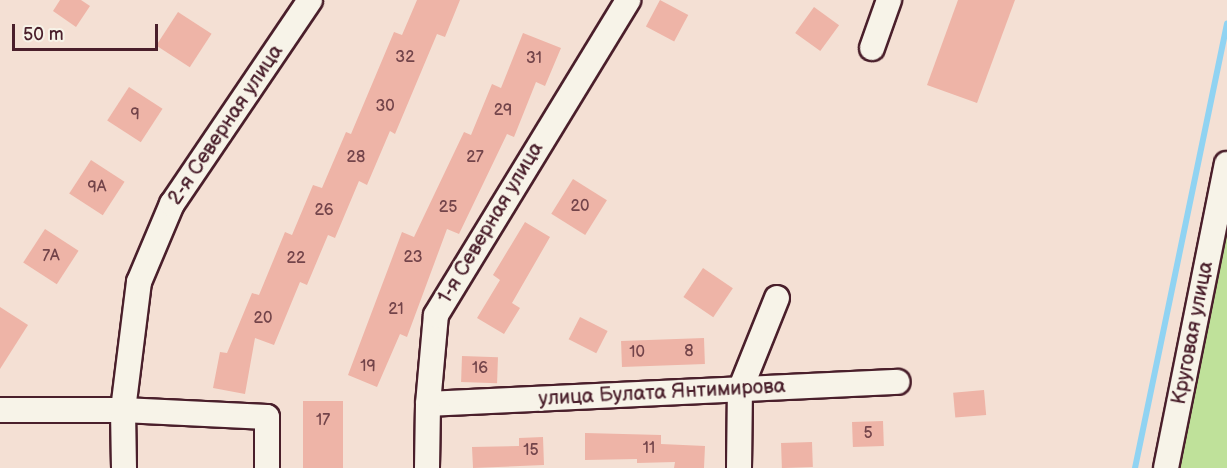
<!DOCTYPE html>
<meta charset="utf-8">
<style>
body{margin:0}
#map{position:relative;width:1227px;height:468px;overflow:hidden;background:#f4e0d4;font-family:"Balsamiq Sans",sans-serif}
div>[style]{position:absolute}
.green>*{inset:0;background:#bfe19a}
.stream>*{height:6px;margin:-3px;padding:0 3px;transform-origin:3px;border-radius:3px;background:#90d3f2}
.building>*{inset:0;background:#eeb4a7;transform-origin:0 0}
.roads{filter:drop-shadow(2px 0 #4a1f2b) drop-shadow(-2px 0 #4a1f2b) drop-shadow(0 2px #4a1f2b) drop-shadow(0 -2px #4a1f2b)}
.minor>*{height:24px;margin:-12px;padding:0 12px;transform-origin:12px;border-radius:12px;background:#f7f3e8}
span{translate:-50% -50%;white-space:nowrap;text-align:center;line-height:1.15;-webkit-text-stroke:4.5px #f7f3e8;paint-order:stroke}
.number-label{font-size:16px;color:#73444a}
.number-label span{-webkit-text-stroke-width:0}
.street-label{font-size:20px;color:#4a1f2b}
.scale{position:absolute;left:12px;top:24px;width:146px;height:27px;box-sizing:border-box;border:3px solid #4a1f2b;border-top:0;padding-left:8px;font-size:18px;line-height:21px;white-space:nowrap;color:#4a1f2b;-webkit-text-stroke:4px #f7f3e8;paint-order:stroke}
</style>
<div id="map">
<div class="green">
<div style="clip-path:polygon(1227px 226px,1227px 468px,1177px 468px,1202px 344px)"></div>
</div>
<div class="stream">
<div style="left:1135px;top:468px;width:454px;rotate:-78.3deg"></div>
</div>
<div class="building">
<div style="clip-path:polygon(60px 0,81px 0,90px 6px,76px 27px,53px 11px)"></div>
<div style="clip-path:polygon(417px 0,460px 0,445px 37px,437px 34px,395px 134px,390px 131px,367px 185px,359px 181px,335px 238px,328px 235px,307px 285px,300px 282px,274px 345px,255px 338px,245px 394px,213px 388px,220px 352px,227px 353px,252px 293px,259px 295px,285px 232px,292px 235px,313px 185px,322px 188px,346px 132px,351px 134px,394px 32px,402px 35px)"></div>
<div style="left:660px;top:0;width:32px;height:30px;rotate:28deg"></div>
<div style="clip-path:polygon(958px 0,1015px 0,977px 103px,927px 85px)"></div>
<div style="left:814px;top:7px;width:31px;height:32px;rotate:36deg"></div>
<div style="left:178px;top:12px;width:40px;height:40px;rotate:33deg"></div>
<div style="clip-path:polygon(523px 33px,561px 48px,545px 86px,536px 82px,514px 137px,507px 134px,459px 234px,447px 229px,407px 337px,400px 334px,377px 387px,348px 375px,402px 232px,414px 237px,464px 132px,471px 135px,492px 84px,501px 88px)"></div>
<div style="left:129px;top:87px;width:40px;height:40px;rotate:33deg"></div>
<div style="left:91px;top:160px;width:40px;height:40px;rotate:33deg"></div>
<div style="left:573px;top:179px;width:40px;height:41px;rotate:32deg"></div>
<div style="clip-path:polygon(525px 222px,550px 237px,512px 303px,520px 308px,504px 334px,477px 318px,500px 280px,493px 275px)"></div>
<div style="left:45px;top:229px;width:40px;height:40px;rotate:33deg"></div>
<div style="left:703px;top:268px;width:36px;height:35px;rotate:34deg"></div>
<div style="clip-path:polygon(0 307px,28px 325px,0 369px)"></div>
<div style="left:580px;top:317px;width:31px;height:25px;rotate:27deg"></div>
<div style="left:704px;top:338px;width:26px;height:83px;rotate:88deg"></div>
<div style="left:462px;top:356px;width:36px;height:26px;rotate:2deg"></div>
<div style="left:984px;top:390px;width:25px;height:31px;rotate:85deg"></div>
<div style="left:303px;top:401px;width:40px;height:67px"></div>
<div style="left:883px;top:421px;width:25px;height:31px;rotate:88deg"></div>
<div style="clip-path:polygon(585px 433px,661px 435px,661px 444px,705px 446px,704px 468px,674px 468px,675px 462px,637px 463px,637px 459px,585px 460px)"></div>
<div style="clip-path:polygon(543px 437px,544px 465px,473px 468px,472px 447px,519px 446px,519px 438px)"></div>
<div style="left:812px;top:442px;width:25px;height:31px;rotate:88deg"></div>
</div>
<div class="roads">
<div class="minor">
<div style="left:872px;top:48px;width:51px;rotate:-70.5deg"></div>
<div style="left:428px;top:404px;width:470px;rotate:-2.7deg"></div>
<div style="left:0;top:410px;width:123px"></div>
<div style="left:123px;top:410px;width:144px;rotate:2.8deg"></div>
<div style="left:267px;top:417px;width:51px;rotate:90deg"></div>
<div style="left:124px;top:468px;width:58px;rotate:-91deg"></div>
<div style="left:123px;top:410px;width:129px;rotate:-82.9deg"></div>
<div style="left:139px;top:282px;width:85px;rotate:-67.1deg"></div>
<div style="left:172px;top:204px;width:246px;rotate:-55.9deg"></div>
<div style="left:427px;top:468px;width:64px;rotate:-89.1deg"></div>
<div style="left:428px;top:404px;width:89px;rotate:-84.9deg"></div>
<div style="left:436px;top:315px;width:369px;rotate:-58.6deg"></div>
<div style="left:739px;top:468px;width:78px;rotate:-89.3deg"></div>
<div style="left:740px;top:390px;width:99px;rotate:-68.1deg"></div>
<div style="left:1166px;top:468px;width:310px;rotate:-78.7deg"></div>
</div>
</div>
<div class="number-label">
<span style="left:405px;top:58px">32</span>
<span style="left:534px;top:59px">31</span>
<span style="left:385px;top:107px">30</span>
<span style="left:503px;top:111px">29</span>
<span style="left:135px;top:115px">9</span>
<span style="left:356px;top:158px">28</span>
<span style="left:475px;top:158px">27</span>
<span style="left:97px;top:188px">9А</span>
<span style="left:580px;top:207px">20</span>
<span style="left:448px;top:208px">25</span>
<span style="left:324px;top:211px">26</span>
<span style="left:51px;top:257px">7А</span>
<span style="left:413px;top:258px">23</span>
<span style="left:296px;top:259px">22</span>
<span style="left:396px;top:310px">21</span>
<span style="left:263px;top:319px">20</span>
<span style="left:689px;top:352px">8</span>
<span style="left:637px;top:353px">10</span>
<span style="left:368px;top:367px">19</span>
<span style="left:480px;top:369px">16</span>
<span style="left:323px;top:421px">17</span>
<span style="left:868px;top:434px">5</span>
<span style="left:649px;top:449px">11</span>
<span style="left:531px;top:451px">15</span>
</div>
<div class="street-label">
<span style="left:226px;top:125px;rotate:-56deg">2-я Северная улица</span>
<span style="left:491px;top:223px;rotate:-59deg">1-я Северная улица</span>
<span style="left:1193px;top:333px;rotate:-79deg">Круговая улица</span>
<span style="left:662px;top:393px;rotate:-3deg">улица Булата Янтимирова</span>
</div>
<div class="scale">50 m</div>
</div>
